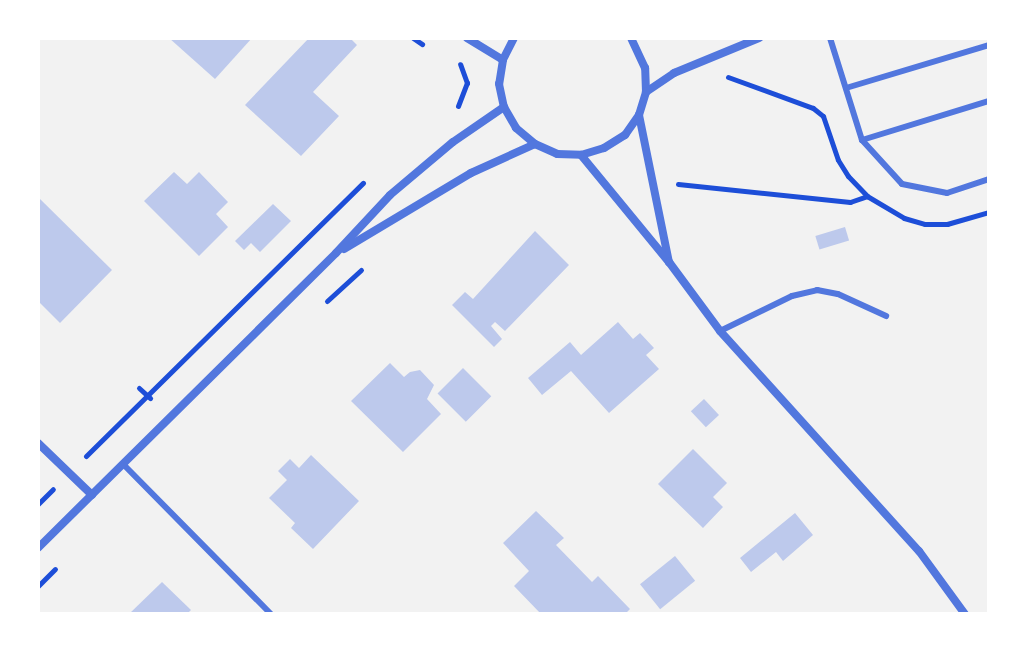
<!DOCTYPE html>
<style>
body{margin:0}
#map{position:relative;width:1027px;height:652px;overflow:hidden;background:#f2f2f2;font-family:"Work Sans",sans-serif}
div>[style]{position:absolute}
.building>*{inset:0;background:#bdc9ec;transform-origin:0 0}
.path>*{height:5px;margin:-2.5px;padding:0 2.5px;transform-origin:2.5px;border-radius:2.5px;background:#1d4ed8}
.service>*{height:6px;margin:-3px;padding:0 3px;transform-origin:3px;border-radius:3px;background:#5277de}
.minor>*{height:8px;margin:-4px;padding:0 4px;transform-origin:4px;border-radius:4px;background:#5277de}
span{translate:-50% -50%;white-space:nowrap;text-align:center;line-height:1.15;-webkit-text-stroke:6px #fff;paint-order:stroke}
.frame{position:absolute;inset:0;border:40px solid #fff;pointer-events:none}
</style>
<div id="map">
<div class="building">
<div style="clip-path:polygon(169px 38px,252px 38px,215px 79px)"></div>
<div style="clip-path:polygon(309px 38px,350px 38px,357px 45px,313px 92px,339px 116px,301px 156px,245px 105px)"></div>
<div style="clip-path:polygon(174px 172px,187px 184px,199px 172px,228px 202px,216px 214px,228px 227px,199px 256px,144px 201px)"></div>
<div style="clip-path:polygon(38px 197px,112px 270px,60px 323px,38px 301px)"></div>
<div style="clip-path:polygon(273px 204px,291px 221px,260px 252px,251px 243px,244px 250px,235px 241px)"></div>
<div style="left:845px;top:227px;width:14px;height:31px;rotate:73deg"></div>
<div style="clip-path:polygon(535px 231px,569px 265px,505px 331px,495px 322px,491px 326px,502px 339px,494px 347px,452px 305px,465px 292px,473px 299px)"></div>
<div style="clip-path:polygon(618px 322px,633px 339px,640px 333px,654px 348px,646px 355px,659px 369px,609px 413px,571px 371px,542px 395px,528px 378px,570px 342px,581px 355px)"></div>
<div style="clip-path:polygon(390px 363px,404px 377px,410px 372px,420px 370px,434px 385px,427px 399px,441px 414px,403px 452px,351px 401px)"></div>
<div style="left:463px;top:368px;width:40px;height:36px;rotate:45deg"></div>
<div style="left:704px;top:399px;width:22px;height:18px;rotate:47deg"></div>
<div style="clip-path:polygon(693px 449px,727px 483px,713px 497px,723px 507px,703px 528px,658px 484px)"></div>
<div style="clip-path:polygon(311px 455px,359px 501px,313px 549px,291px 528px,295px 523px,269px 498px,287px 480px,278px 471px,290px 459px,299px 468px)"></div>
<div style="clip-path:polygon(536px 511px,564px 538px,556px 545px,592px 582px,598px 576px,630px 609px,625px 614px,541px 614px,514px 586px,529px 571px,503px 543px)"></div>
<div style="clip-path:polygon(795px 513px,813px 535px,783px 561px,776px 552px,751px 572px,740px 558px)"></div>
<div style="left:675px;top:556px;width:32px;height:45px;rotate:51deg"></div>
<div style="clip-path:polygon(162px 582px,191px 610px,187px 614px,129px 614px)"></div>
</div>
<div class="path">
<div style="left:413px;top:38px;width:11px;rotate:34deg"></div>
<div style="left:728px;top:77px;width:90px;rotate:20deg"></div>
<div style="left:813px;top:108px;width:13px;rotate:39deg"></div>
<div style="left:823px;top:116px;width:46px;rotate:71.2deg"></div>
<div style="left:838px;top:160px;width:19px;rotate:58deg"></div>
<div style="left:848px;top:176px;width:28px;rotate:46deg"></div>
<div style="left:867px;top:196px;width:43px;rotate:30.7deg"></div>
<div style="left:904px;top:218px;width:22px;rotate:16deg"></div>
<div style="left:925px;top:224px;width:22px"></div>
<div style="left:947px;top:224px;width:44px;rotate:-15.9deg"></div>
<div style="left:458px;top:106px;width:25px;rotate:-69deg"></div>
<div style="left:467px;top:83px;width:20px;rotate:-110deg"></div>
<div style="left:678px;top:184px;width:173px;rotate:6deg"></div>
<div style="left:850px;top:202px;width:18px;rotate:-19deg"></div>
<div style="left:327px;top:301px;width:46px;rotate:-42.4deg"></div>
<div style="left:139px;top:388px;width:15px;rotate:42deg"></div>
<div style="left:86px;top:456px;width:389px;rotate:-44.6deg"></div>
<div style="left:38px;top:504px;width:21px;rotate:-45deg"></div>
<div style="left:38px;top:586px;width:24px;rotate:-45deg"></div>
</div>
<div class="service">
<div style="left:830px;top:38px;width:107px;rotate:72.6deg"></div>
<div style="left:862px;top:140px;width:59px;rotate:47.7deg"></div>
<div style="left:902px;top:184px;width:46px;rotate:11.3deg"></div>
<div style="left:947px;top:193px;width:44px;rotate:-18.4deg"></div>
<div style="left:846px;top:88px;width:149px;rotate:-16.7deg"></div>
<div style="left:862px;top:140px;width:133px;rotate:-17.1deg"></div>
<div style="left:720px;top:331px;width:80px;rotate:-25.9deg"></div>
<div style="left:792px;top:296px;width:26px;rotate:-13deg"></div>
<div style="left:817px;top:290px;width:21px;rotate:11deg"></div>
<div style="left:838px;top:294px;width:53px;rotate:24.6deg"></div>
<div style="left:123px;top:464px;width:211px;rotate:45.4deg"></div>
</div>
<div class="minor">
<div style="left:467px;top:38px;width:42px;rotate:31.4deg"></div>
<div style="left:514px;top:38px;width:25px;rotate:117deg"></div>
<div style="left:503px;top:60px;width:24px;rotate:99deg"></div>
<div style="left:499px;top:84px;width:24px;rotate:78deg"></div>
<div style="left:504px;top:107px;width:24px;rotate:60deg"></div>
<div style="left:516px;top:128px;width:25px;rotate:40deg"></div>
<div style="left:535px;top:144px;width:24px;rotate:24deg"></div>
<div style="left:557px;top:154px;width:24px;rotate:2deg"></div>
<div style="left:581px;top:155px;width:24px;rotate:-17deg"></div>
<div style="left:604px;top:148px;width:25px;rotate:-32deg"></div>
<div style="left:625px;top:135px;width:24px;rotate:-55deg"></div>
<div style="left:639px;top:115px;width:24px;rotate:-73deg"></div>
<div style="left:646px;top:92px;width:24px;rotate:-92deg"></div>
<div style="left:645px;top:68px;width:33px;rotate:-115deg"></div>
<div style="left:646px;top:92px;width:34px;rotate:-34deg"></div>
<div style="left:674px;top:73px;width:92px;rotate:-22.4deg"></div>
<div style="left:639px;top:115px;width:150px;rotate:78.5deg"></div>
<div style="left:581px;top:155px;width:139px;rotate:50.6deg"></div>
<div style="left:669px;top:262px;width:86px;rotate:53.5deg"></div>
<div style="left:720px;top:331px;width:297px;rotate:47.9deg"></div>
<div style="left:919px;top:551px;width:78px;rotate:53.9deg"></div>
<div style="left:344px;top:249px;width:148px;rotate:-30.9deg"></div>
<div style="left:471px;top:173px;width:70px;rotate:-24.4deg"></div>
<div style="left:38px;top:443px;width:75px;rotate:43.9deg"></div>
<div style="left:38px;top:548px;width:419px;rotate:-44.7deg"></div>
<div style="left:336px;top:253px;width:79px;rotate:-47deg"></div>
<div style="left:390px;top:195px;width:82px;rotate:-40.1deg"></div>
<div style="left:453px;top:142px;width:62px;rotate:-34.5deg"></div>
</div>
<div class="frame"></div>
</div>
